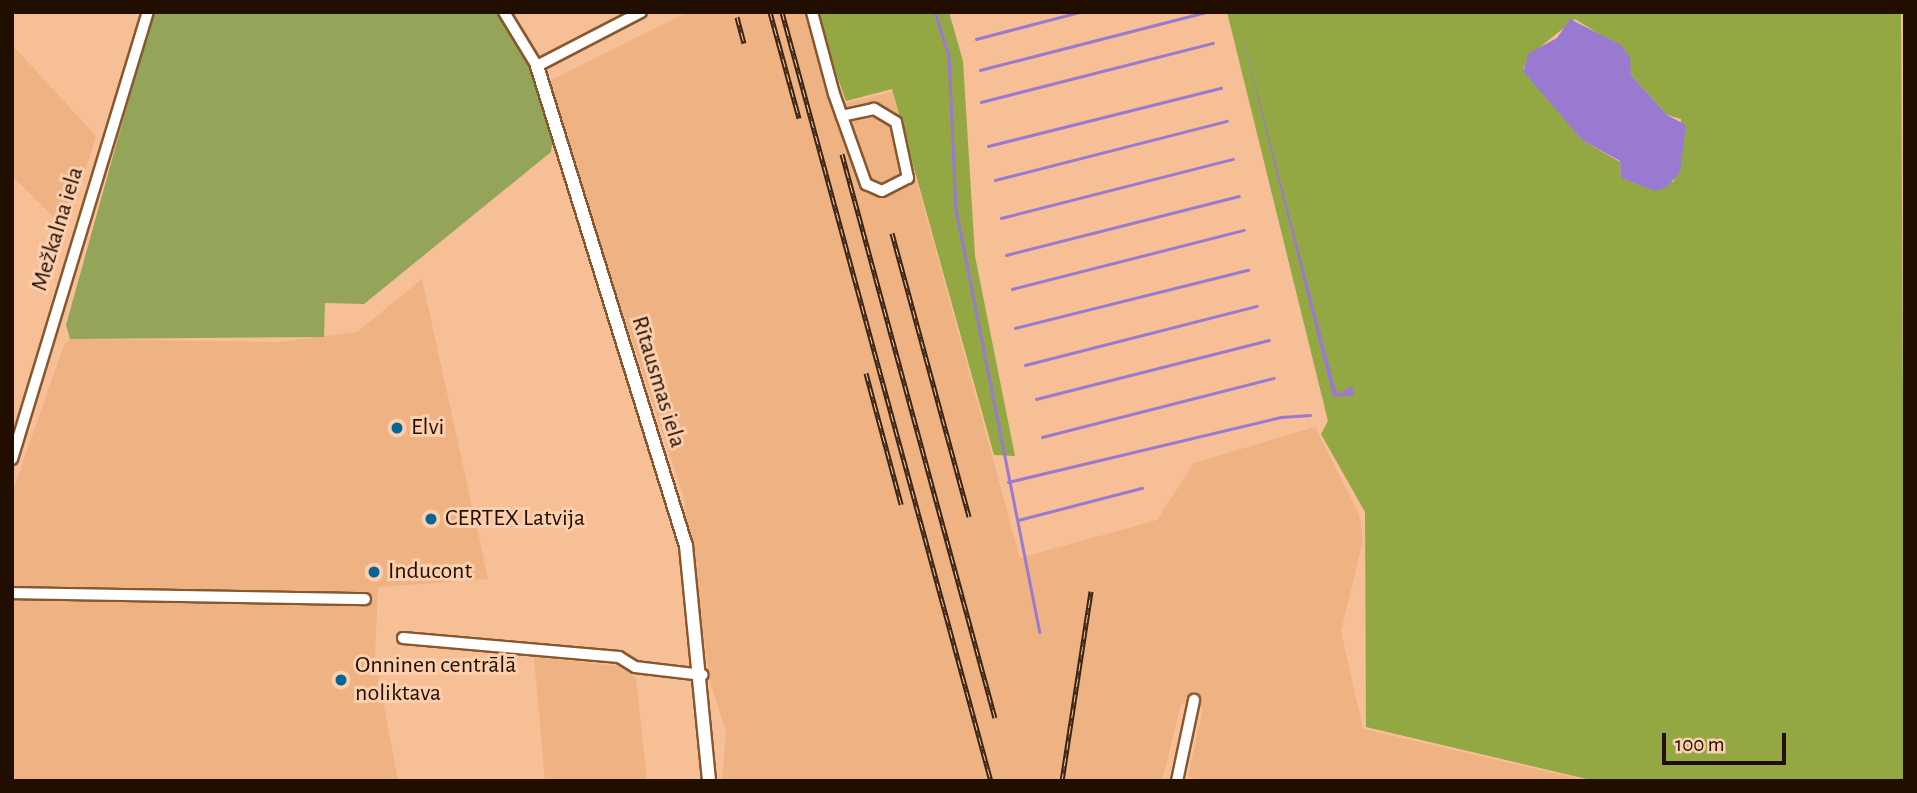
<!DOCTYPE html>
<meta charset="utf-8">
<style>
body{margin:0}
#map{position:relative;width:1917px;height:793px;overflow:hidden;background:#f6bf95;font-family:"Alegreya Sans",sans-serif}
div>[style]{position:absolute}
.built>*{inset:0;background:#eeb283}
.green>*{inset:0;background:#94a559}
.forest>*{inset:0;background:#93a843}
.water>*{inset:0;background:#997ad0}
.stream>*{height:2.5px;margin:-1.25px;padding:0 1.25px;transform-origin:1.25px;border-radius:1.25px;background:#997ad0}
.roads{filter:drop-shadow(2px 0 #87582f) drop-shadow(-2px 0 #87582f) drop-shadow(0 2px #87582f) drop-shadow(0 -2px #87582f)}
.minor>*{height:10px;margin:-5px;padding:0 5px;transform-origin:5px;border-radius:5px;background:#fff}
.tertiary>*{height:12px;margin:-6px;padding:0 6px;transform-origin:6px;border-radius:6px;background:#fff}
.rail>*{height:5px;margin-top:-2.5px;transform-origin:0;background:repeating-linear-gradient(90deg,#fbcfad 0 8px,#3c2414 0 16px);box-sizing:border-box;border-block:2px solid #3c2414}
.dots>*{width:19px;height:19px;translate:-50% -50%;box-sizing:border-box;border:4px solid #fbcfad;border-radius:50%}
span{translate:-50% -50%;white-space:nowrap;text-align:center;line-height:1.15;-webkit-text-stroke:6px #fbcfad;paint-order:stroke}
.street-label{font-size:24px;color:#210e01}
.poi-label{font-size:24px;color:#210e01}
.left{translate:0 -50%;text-align:left}
.frame{position:absolute;inset:0;border:14px solid #210e01;pointer-events:none}
.scale{position:absolute;left:1662px;top:733px;width:124px;height:32px;box-sizing:border-box;border:4px solid #210e01;border-top:0;padding-left:9px;font-size:21px;line-height:24px;white-space:nowrap;color:#210e01;-webkit-text-stroke:5px #fbcfad;paint-order:stroke}
</style>
<div id="map">
<div class="built">
<div style="clip-path:polygon(688px 12px,805px 12px,835px 106px,892px 92px,1020px 558px,1157px 520px,1194px 463px,1315px 427px,1359px 514px,1363px 540px,1341px 631px,1363px 729px,1588px 781px,1205px 781px,1188px 777px,1203px 708px,1181px 704px,1162px 781px,722px 781px,726px 731px,710px 682px,684px 498px,547px 82px)"></div>
<div style="clip-path:polygon(12px 45px,96px 136px,67px 230px,12px 176px)"></div>
<div style="clip-path:polygon(422px 279px,488px 579px,378px 587px,375px 657px,398px 781px,12px 781px,12px 493px,64px 345px,70px 339px,278px 342px,357px 332px)"></div>
<div style="clip-path:polygon(534px 657px,618px 666px,636px 678px,647px 781px,545px 781px)"></div>
</div>
<div class="green">
<div style="clip-path:polygon(153px 12px,500px 12px,527px 53px,553px 138px,551px 152px,364px 304px,325px 303px,324px 337px,70px 339px,66px 325px)"></div>
</div>
<div class="forest">
<div style="clip-path:polygon(814px 12px,949px 12px,963px 61px,975px 256px,1015px 456px,994px 455px,892px 89px,846px 101px)"></div>
<div style="clip-path:polygon(evenodd,1227px 12px,1901px 12px,1905px 781px,1595px 781px,1366px 727px,1365px 512px,1321px 434px,1328px 421px,1227px 12px,1575px 19px,1626px 51px,1631px 75px,1667px 115px,1681px 119px,1674px 181px,1649px 188px,1621px 178px,1620px 162px,1582px 140px,1523px 69px,1529px 56px,1575px 19px)"></div>
</div>
<div class="water">
<div style="clip-path:polygon(1236px 12px,1334px 384px,1338px 394px,1352px 386px,1354px 395px,1333px 397px)"></div>
<div style="clip-path:polygon(1570px 19px,1621px 45px,1630px 57px,1631px 75px,1667px 115px,1686px 125px,1680px 172px,1667px 187px,1655px 191px,1621px 178px,1620px 161px,1582px 140px,1523px 71px,1529px 53px,1557px 38px)"></div>
</div>
<div class="stream">
<div style="left:935px;top:12px;width:46px;rotate:72.3deg"></div>
<div style="left:949px;top:56px;width:153px;rotate:87.4deg"></div>
<div style="left:956px;top:209px;width:431px;rotate:78.8deg"></div>
<div style="left:976px;top:39px;width:107px;rotate:-14.6deg"></div>
<div style="left:980px;top:70px;width:233px;rotate:-14.4deg"></div>
<div style="left:981px;top:102px;width:239px;rotate:-14.3deg"></div>
<div style="left:988px;top:146px;width:240px;rotate:-14deg"></div>
<div style="left:995px;top:180px;width:239px;rotate:-14.3deg"></div>
<div style="left:1001px;top:218px;width:239px;rotate:-14.3deg"></div>
<div style="left:1006px;top:255px;width:240px;rotate:-14.2deg"></div>
<div style="left:1012px;top:289px;width:239px;rotate:-14.3deg"></div>
<div style="left:1015px;top:328px;width:240px;rotate:-14deg"></div>
<div style="left:1025px;top:365px;width:239px;rotate:-14.3deg"></div>
<div style="left:1036px;top:399px;width:240px;rotate:-14.2deg"></div>
<div style="left:1042px;top:437px;width:239px;rotate:-14.3deg"></div>
<div style="left:1008px;top:482px;width:281px;rotate:-13.4deg"></div>
<div style="left:1281px;top:417px;width:29px;rotate:-4deg"></div>
<div style="left:1018px;top:520px;width:128px;rotate:-14.5deg"></div>
</div>
<div class="roads">
<div class="minor">
<div style="left:504px;top:12px;width:63px;rotate:58.6deg"></div>
<div style="left:537px;top:66px;width:117px;rotate:-27.4deg"></div>
<div style="left:812px;top:12px;width:85px;rotate:75deg"></div>
<div style="left:834px;top:94px;width:96px;rotate:70.4deg"></div>
<div style="left:866px;top:184px;width:17px;rotate:24deg"></div>
<div style="left:882px;top:191px;width:29px;rotate:-27deg"></div>
<div style="left:908px;top:178px;width:57px;rotate:-102.1deg"></div>
<div style="left:896px;top:122px;width:26px;rotate:-149deg"></div>
<div style="left:874px;top:109px;width:33px;rotate:168deg"></div>
<div style="left:12px;top:459px;width:467px;rotate:-73.1deg"></div>
<div style="left:12px;top:593px;width:353px;rotate:1deg"></div>
<div style="left:403px;top:638px;width:217px;rotate:5deg"></div>
<div style="left:619px;top:657px;width:19px;rotate:32deg"></div>
<div style="left:635px;top:667px;width:68px;rotate:6.7deg"></div>
<div style="left:1177px;top:781px;width:83px;rotate:-78.1deg"></div>
</div>
<div class="tertiary">
<div style="left:537px;top:66px;width:503px;rotate:72.75deg"></div>
<div style="left:686px;top:546px;width:236px;rotate:84.4deg"></div>
</div>
</div>
<div class="rail">
<div style="left:770px;top:12px;width:110px;rotate:74.7deg"></div>
<div style="left:782px;top:12px;width:797px;rotate:74.8deg"></div>
<div style="left:737px;top:17px;width:27px;rotate:75deg"></div>
<div style="left:842px;top:154px;width:584px;rotate:74.82deg"></div>
<div style="left:892px;top:233px;width:294px;rotate:74.8deg"></div>
<div style="left:866px;top:373px;width:136px;rotate:75deg"></div>
<div style="left:1062px;top:781px;width:192px;rotate:-81.3deg"></div>
</div>
<div class="dots">
<div style="left:397px;top:428px;background:#056594"></div>
<div style="left:431px;top:519px;background:#056594"></div>
<div style="left:374px;top:572px;background:#056594"></div>
<div style="left:341px;top:680px;background:#056594"></div>
</div>
<div class="street-label">
<span style="left:58px;top:229px;rotate:-73deg">Mežkalna iela</span>
<span style="left:658px;top:382px;rotate:73deg">Rītausmas iela</span>
</div>
<div class="poi-label">
<span class="left" style="left:411px;top:428px">Elvi</span>
<span class="left" style="left:445px;top:519px">CERTEX Latvija</span>
<span class="left" style="left:388px;top:572px">Inducont</span>
<span class="left" style="left:355px;top:680px">Onninen centrālā<br>noliktava</span>
</div>
<div class="frame"></div>
<div class="scale">100 m</div>
</div>
